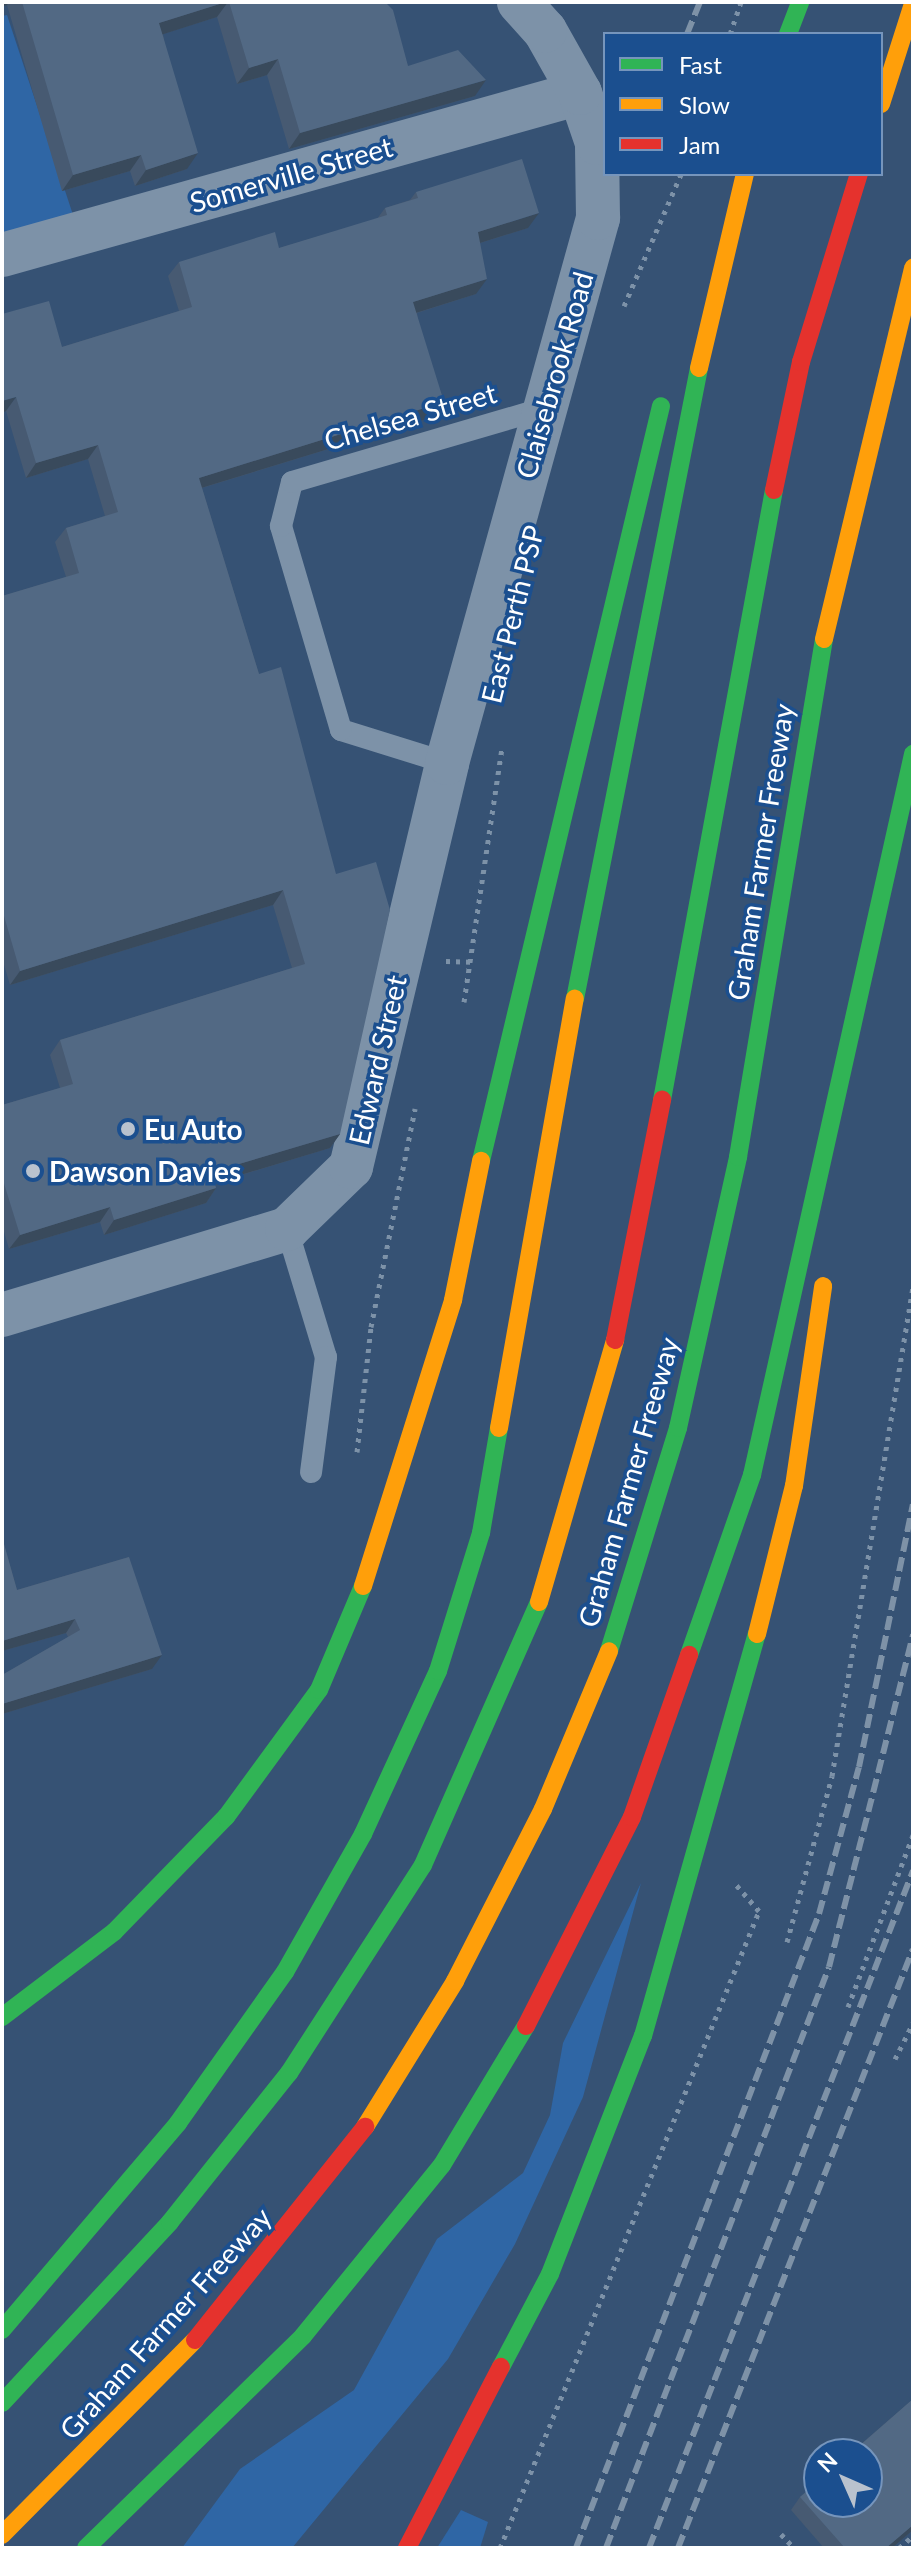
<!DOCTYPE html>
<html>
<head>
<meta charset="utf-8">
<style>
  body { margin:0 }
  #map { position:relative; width:915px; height:2550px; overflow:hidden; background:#365274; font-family:Lato,sans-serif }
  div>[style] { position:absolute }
  .green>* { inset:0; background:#2f66a5 }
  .path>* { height:5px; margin-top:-2.5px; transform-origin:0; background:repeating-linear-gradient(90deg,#7d92a8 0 4px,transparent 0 10px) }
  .lane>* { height:22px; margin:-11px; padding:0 11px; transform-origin:11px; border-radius:11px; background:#7d92a8 }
  .street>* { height:44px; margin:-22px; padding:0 22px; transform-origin:22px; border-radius:22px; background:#7d92a8 }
  .fast>* { height:18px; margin:-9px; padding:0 9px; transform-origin:9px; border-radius:9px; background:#30b455 }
  .slow>* { height:18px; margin:-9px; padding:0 9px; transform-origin:9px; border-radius:9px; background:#ff9f0a }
  .jam>* { height:18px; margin:-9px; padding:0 9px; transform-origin:9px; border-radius:9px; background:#e5322d }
  .rail>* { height:6px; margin-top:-3px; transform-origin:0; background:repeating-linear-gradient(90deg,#7e92a7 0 14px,transparent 0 20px) }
  .wall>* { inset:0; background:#475a72 }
  .shaded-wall>* { inset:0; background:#394a5c }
  .building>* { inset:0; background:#526984 }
  .dots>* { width:22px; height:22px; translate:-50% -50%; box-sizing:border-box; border:4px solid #1b4f8f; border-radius:50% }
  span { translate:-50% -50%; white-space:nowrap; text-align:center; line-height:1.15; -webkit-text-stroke:7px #1b4f8f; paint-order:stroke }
  .street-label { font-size:28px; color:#fff }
  .poi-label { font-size:28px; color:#fff; font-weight:700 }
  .left { translate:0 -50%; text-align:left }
  .frame { position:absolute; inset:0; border:4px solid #fff; pointer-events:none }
  .legend { position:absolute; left:603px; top:32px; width:280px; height:144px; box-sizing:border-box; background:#1b4f8f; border:2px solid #7695bc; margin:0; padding:10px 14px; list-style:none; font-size:24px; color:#fff }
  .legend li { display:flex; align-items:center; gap:16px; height:40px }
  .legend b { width:40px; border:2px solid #7695bc }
  .north { position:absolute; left:803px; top:2438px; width:80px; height:80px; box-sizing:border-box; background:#1b4f8f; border:2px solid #7695bc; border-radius:50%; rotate:315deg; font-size:22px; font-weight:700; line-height:32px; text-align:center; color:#fff }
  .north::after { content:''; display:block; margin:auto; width:28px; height:36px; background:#b9c2ce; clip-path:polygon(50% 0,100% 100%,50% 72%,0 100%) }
</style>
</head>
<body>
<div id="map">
  <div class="green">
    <i style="clip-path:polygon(7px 15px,79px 233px,2px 255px,2px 16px)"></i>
    <i style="clip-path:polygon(641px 1883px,583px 2097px,515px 2244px,448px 2359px,292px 2548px,182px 2548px,240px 2469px,354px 2390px,437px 2239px,523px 2173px,550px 2115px,563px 2043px)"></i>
    <i style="clip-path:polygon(461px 2510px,488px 2522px,480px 2548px,437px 2548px)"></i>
  </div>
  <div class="path">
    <i style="left:730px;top:34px;width:34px;rotate:-71deg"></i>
    <i style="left:624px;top:306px;width:144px;rotate:-66.6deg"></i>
    <i style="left:446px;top:961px;width:25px;rotate:2deg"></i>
    <i style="left:464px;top:1002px;width:258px;rotate:-81.5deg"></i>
    <i style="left:357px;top:1452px;width:126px;rotate:-83.6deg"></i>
    <i style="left:371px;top:1327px;width:223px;rotate:-78.6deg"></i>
    <i style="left:787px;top:1942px;width:172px;rotate:-74.8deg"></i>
    <i style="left:832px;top:1776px;width:497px;rotate:-80.6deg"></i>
    <i style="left:848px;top:2007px;width:184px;rotate:-69.3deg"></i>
    <i style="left:895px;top:2059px;width:40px;rotate:-63.4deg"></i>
    <i style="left:781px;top:2534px;width:19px;rotate:47deg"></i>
    <i style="left:500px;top:2548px;width:688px;rotate:-67.87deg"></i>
    <i style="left:759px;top:1911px;width:35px;rotate:-131deg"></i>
    <i style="left:899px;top:2548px;width:18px;rotate:-41deg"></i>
  </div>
  <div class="lane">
    <i style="left:447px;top:763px;width:111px;rotate:-162.7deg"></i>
    <i style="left:341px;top:730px;width:213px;rotate:-106.4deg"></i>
    <i style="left:281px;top:526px;width:45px;rotate:-76deg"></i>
    <i style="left:292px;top:482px;width:264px;rotate:-16.3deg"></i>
    <i style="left:287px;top:1229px;width:134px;rotate:73.1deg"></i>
    <i style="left:326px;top:1357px;width:116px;rotate:97.4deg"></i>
  </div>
  <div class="street">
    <i style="left:2px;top:255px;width:600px;rotate:-15.66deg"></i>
    <i style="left:2px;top:1315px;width:298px;rotate:-16.8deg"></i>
    <i style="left:287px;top:1229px;width:89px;rotate:-44.1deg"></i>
    <i style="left:351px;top:1167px;width:415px;rotate:-76.6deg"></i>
    <i style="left:447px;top:763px;width:566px;rotate:-74.51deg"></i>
    <i style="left:598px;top:218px;width:75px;rotate:-90.8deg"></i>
    <i style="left:597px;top:143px;width:53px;rotate:-108.8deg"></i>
    <i style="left:580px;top:93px;width:71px;rotate:-119.4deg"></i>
    <i style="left:545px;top:31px;width:39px;rotate:-132deg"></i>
  </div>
  <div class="fast">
    <i style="left:788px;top:34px;width:34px;rotate:-69deg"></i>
    <i style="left:575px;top:999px;width:643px;rotate:-78.88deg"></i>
    <i style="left:662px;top:1100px;width:620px;rotate:-79.6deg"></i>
    <i style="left:481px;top:1161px;width:776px;rotate:-76.59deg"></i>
    <i style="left:609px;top:1651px;width:233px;rotate:-72.8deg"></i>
    <i style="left:678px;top:1428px;width:278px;rotate:-77.5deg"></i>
    <i style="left:738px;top:1157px;width:525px;rotate:-80.57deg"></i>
    <i style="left:689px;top:1655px;width:191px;rotate:-70.7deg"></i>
    <i style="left:752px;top:1475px;width:739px;rotate:-77.41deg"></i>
    <i style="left:2px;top:2017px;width:141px;rotate:-37.2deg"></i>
    <i style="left:114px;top:1932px;width:161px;rotate:-45.8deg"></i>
    <i style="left:226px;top:1817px;width:157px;rotate:-53.8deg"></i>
    <i style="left:319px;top:1690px;width:113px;rotate:-67.1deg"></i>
    <i style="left:2px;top:2330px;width:272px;rotate:-49.6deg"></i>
    <i style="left:178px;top:2123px;width:185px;rotate:-54.7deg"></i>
    <i style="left:285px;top:1972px;width:159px;rotate:-60.5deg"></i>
    <i style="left:363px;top:1834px;width:179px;rotate:-65.3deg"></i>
    <i style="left:438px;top:1671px;width:145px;rotate:-72.7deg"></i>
    <i style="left:481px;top:1533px;width:107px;rotate:-80.3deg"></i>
    <i style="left:501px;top:2367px;width:105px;rotate:-62.2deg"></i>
    <i style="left:550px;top:2274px;width:256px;rotate:-68.7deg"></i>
    <i style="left:643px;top:2036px;width:418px;rotate:-74.2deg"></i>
    <i style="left:2px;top:2403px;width:247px;rotate:-47.1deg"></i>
    <i style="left:170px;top:2222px;width:191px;rotate:-51.4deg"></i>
    <i style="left:289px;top:2073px;width:247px;rotate:-57.2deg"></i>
    <i style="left:423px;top:1865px;width:287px;rotate:-66.2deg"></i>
    <i style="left:86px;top:2548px;width:303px;rotate:-44.3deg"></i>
    <i style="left:303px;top:2336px;width:220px;rotate:-50.9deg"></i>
    <i style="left:442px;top:2165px;width:162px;rotate:-58.9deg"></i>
  </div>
  <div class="slow">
    <i style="left:881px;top:104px;width:105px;rotate:-72.3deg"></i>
    <i style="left:699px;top:368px;width:199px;rotate:-76.7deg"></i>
    <i style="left:824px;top:639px;width:382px;rotate:-76.5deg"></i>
    <i style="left:499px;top:1428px;width:436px;rotate:-80deg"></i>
    <i style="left:363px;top:1586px;width:300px;rotate:-72.5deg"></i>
    <i style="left:453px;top:1300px;width:142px;rotate:-78.6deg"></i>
    <i style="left:539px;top:1602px;width:273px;rotate:-73.8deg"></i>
    <i style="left:757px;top:1634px;width:153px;rotate:-76deg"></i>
    <i style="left:794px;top:1486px;width:202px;rotate:-81.7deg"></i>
    <i style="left:365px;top:2127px;width:172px;rotate:-58.3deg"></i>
    <i style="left:455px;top:1981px;width:193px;rotate:-62.9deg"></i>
    <i style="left:543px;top:1809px;width:171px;rotate:-67.3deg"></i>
    <i style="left:2px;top:2535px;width:274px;rotate:-45.3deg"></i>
  </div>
  <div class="jam">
    <i style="left:774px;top:490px;width:131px;rotate:-78.1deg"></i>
    <i style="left:801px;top:362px;width:197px;rotate:-72.9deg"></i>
    <i style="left:615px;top:1340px;width:245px;rotate:-78.9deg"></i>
    <i style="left:526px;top:2026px;width:234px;rotate:-63.1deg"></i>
    <i style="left:632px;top:1817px;width:172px;rotate:-70.6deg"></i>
    <i style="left:195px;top:2340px;width:273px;rotate:-51.4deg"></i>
    <i style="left:407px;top:2548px;width:204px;rotate:-62.6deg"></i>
  </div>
  <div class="rail">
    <i style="left:687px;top:34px;width:35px;rotate:-68deg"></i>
    <i style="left:576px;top:2548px;width:679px;rotate:-69.03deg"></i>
    <i style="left:819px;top:1914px;width:152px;rotate:-74.8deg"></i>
    <i style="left:859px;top:1767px;width:268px;rotate:-78.4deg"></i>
    <i style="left:606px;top:2548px;width:622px;rotate:-69deg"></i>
    <i style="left:829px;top:1967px;width:343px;rotate:-75.8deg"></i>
    <i style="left:649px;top:2548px;width:727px;rotate:-68.7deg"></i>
    <i style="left:678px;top:2548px;width:643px;rotate:-68.58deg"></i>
  </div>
  <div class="wall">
    <i style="clip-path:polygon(2px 2px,385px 2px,408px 66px,475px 96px,289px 149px,267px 75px,237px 84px,217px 17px,163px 34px,187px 169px,135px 186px,130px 171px,62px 191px,7px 5px,2px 7px)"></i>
    <i style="clip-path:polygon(416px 192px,528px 228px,480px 243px,476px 294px,417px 313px,433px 417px,202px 488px,259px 674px,340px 1134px,330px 1148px,215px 1183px,216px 1188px,206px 1203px,104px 1235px,100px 1222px,9px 1249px,2px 1225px,2px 1105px,60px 1088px,50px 1055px,60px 1040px,292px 968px,273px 905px,10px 985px,2px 958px,2px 596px,66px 577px,55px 542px,66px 528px,105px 516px,88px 459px,26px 478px,6px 411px,2px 413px,62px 347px,179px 311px,168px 276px,179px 262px,279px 248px,377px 219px,385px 208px,410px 200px)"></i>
    <i style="clip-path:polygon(2px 1537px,17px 1590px,129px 1557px,152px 1669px,2px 1714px,2px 1675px,68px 1637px,66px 1633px,2px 1651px)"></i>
    <i style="clip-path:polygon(913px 2399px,913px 2530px,892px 2548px,824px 2548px,791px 2510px,800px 2497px)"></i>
  </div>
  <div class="shaded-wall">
    <i style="clip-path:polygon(2px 2px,9px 2px,7px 5px,2px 7px)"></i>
    <i style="clip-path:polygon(226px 2px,228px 2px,217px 17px,148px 39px,159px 23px)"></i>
    <i style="clip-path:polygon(278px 59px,267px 75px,237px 84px,249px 68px)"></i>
    <i style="clip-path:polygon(486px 80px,475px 96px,289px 149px,300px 133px)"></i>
    <i style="clip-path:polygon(198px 153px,187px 169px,135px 186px,146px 170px)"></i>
    <i style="clip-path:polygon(141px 155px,130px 171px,62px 191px,73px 175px)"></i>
    <i style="clip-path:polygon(539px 213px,528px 228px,467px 247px,478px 232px)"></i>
    <i style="clip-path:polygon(487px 279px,476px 294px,403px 317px,413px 302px)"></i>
    <i style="clip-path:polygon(16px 397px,6px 411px,2px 413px,2px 401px)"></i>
    <i style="clip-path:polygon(444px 402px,433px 417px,188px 492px,199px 478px)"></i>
    <i style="clip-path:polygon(98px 445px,88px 459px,26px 478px,36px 463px)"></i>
    <i style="clip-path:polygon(283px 890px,273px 905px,10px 985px,20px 971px)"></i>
    <i style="clip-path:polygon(340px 1134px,330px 1148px,201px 1187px,212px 1172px)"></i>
    <i style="clip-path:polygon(216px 1188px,206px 1203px,104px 1235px,114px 1220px)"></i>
    <i style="clip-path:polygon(110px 1207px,100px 1222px,9px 1249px,20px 1235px)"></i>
    <i style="clip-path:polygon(75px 1619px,66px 1633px,2px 1651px,2px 1641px)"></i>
    <i style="clip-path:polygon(162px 1655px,152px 1669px,2px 1714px,2px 1704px)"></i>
    <i style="clip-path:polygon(913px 2525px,913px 2530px,892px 2548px,886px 2548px)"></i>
  </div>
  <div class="building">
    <i style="clip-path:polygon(22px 2px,226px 2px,159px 23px,198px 153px,146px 170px,141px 155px,73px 175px)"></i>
    <i style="clip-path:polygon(229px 2px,385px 2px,393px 10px,408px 66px,458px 50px,486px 80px,300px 133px,278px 59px,249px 68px)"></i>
    <i style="clip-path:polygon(522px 159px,539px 213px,478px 232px,487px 279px,413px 302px,444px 402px,199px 478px,259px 674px,281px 667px,336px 874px,376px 862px,390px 910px,340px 1134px,212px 1172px,216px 1188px,114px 1220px,110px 1207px,20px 1235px,2px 1177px,2px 1105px,73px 1084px,60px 1040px,305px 964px,283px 890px,20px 971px,2px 909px,2px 596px,79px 573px,66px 528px,118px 512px,98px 445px,36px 463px,16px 397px,2px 401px,2px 314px,49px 301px,62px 347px,192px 307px,179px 262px,275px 232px,279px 248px,387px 215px,385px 208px,418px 198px,416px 192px)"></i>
    <i style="clip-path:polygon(2px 1537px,17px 1590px,129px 1557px,162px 1655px,2px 1704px,2px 1675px,80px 1630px,75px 1619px,2px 1641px)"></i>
    <i style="clip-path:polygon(913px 2399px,913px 2525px,886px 2548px,845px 2548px,800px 2497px,819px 2481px,819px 2502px,867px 2502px,867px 2454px,850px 2454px)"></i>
  </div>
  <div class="dots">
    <i style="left:128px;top:1129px;background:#b9c2ce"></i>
    <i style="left:33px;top:1171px;background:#b9c2ce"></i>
  </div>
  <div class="street-label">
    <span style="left:291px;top:174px;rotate:-16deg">Somerville Street</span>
    <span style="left:554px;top:375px;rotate:-74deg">Claisebrook Road</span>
    <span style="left:410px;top:416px;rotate:-16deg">Chelsea Street</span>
    <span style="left:512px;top:614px;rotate:-76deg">East Perth PSP</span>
    <span style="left:760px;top:852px;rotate:-81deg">Graham Farmer Freeway</span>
    <span style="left:377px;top:1060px;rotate:-77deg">Edward Street</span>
    <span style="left:628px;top:1482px;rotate:-74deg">Graham Farmer Freeway</span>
    <span style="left:165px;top:2323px;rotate:-48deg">Graham Farmer Freeway</span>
  </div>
  <div class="poi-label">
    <span class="left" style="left:144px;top:1129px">Eu Auto</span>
    <span class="left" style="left:49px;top:1171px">Dawson Davies</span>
  </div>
  <div class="frame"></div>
  <ul class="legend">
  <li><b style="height:10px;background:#30b455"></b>Fast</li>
  <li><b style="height:10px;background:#ff9f0a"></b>Slow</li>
  <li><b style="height:10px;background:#e5322d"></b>Jam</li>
  </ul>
  <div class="north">N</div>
</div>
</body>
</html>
